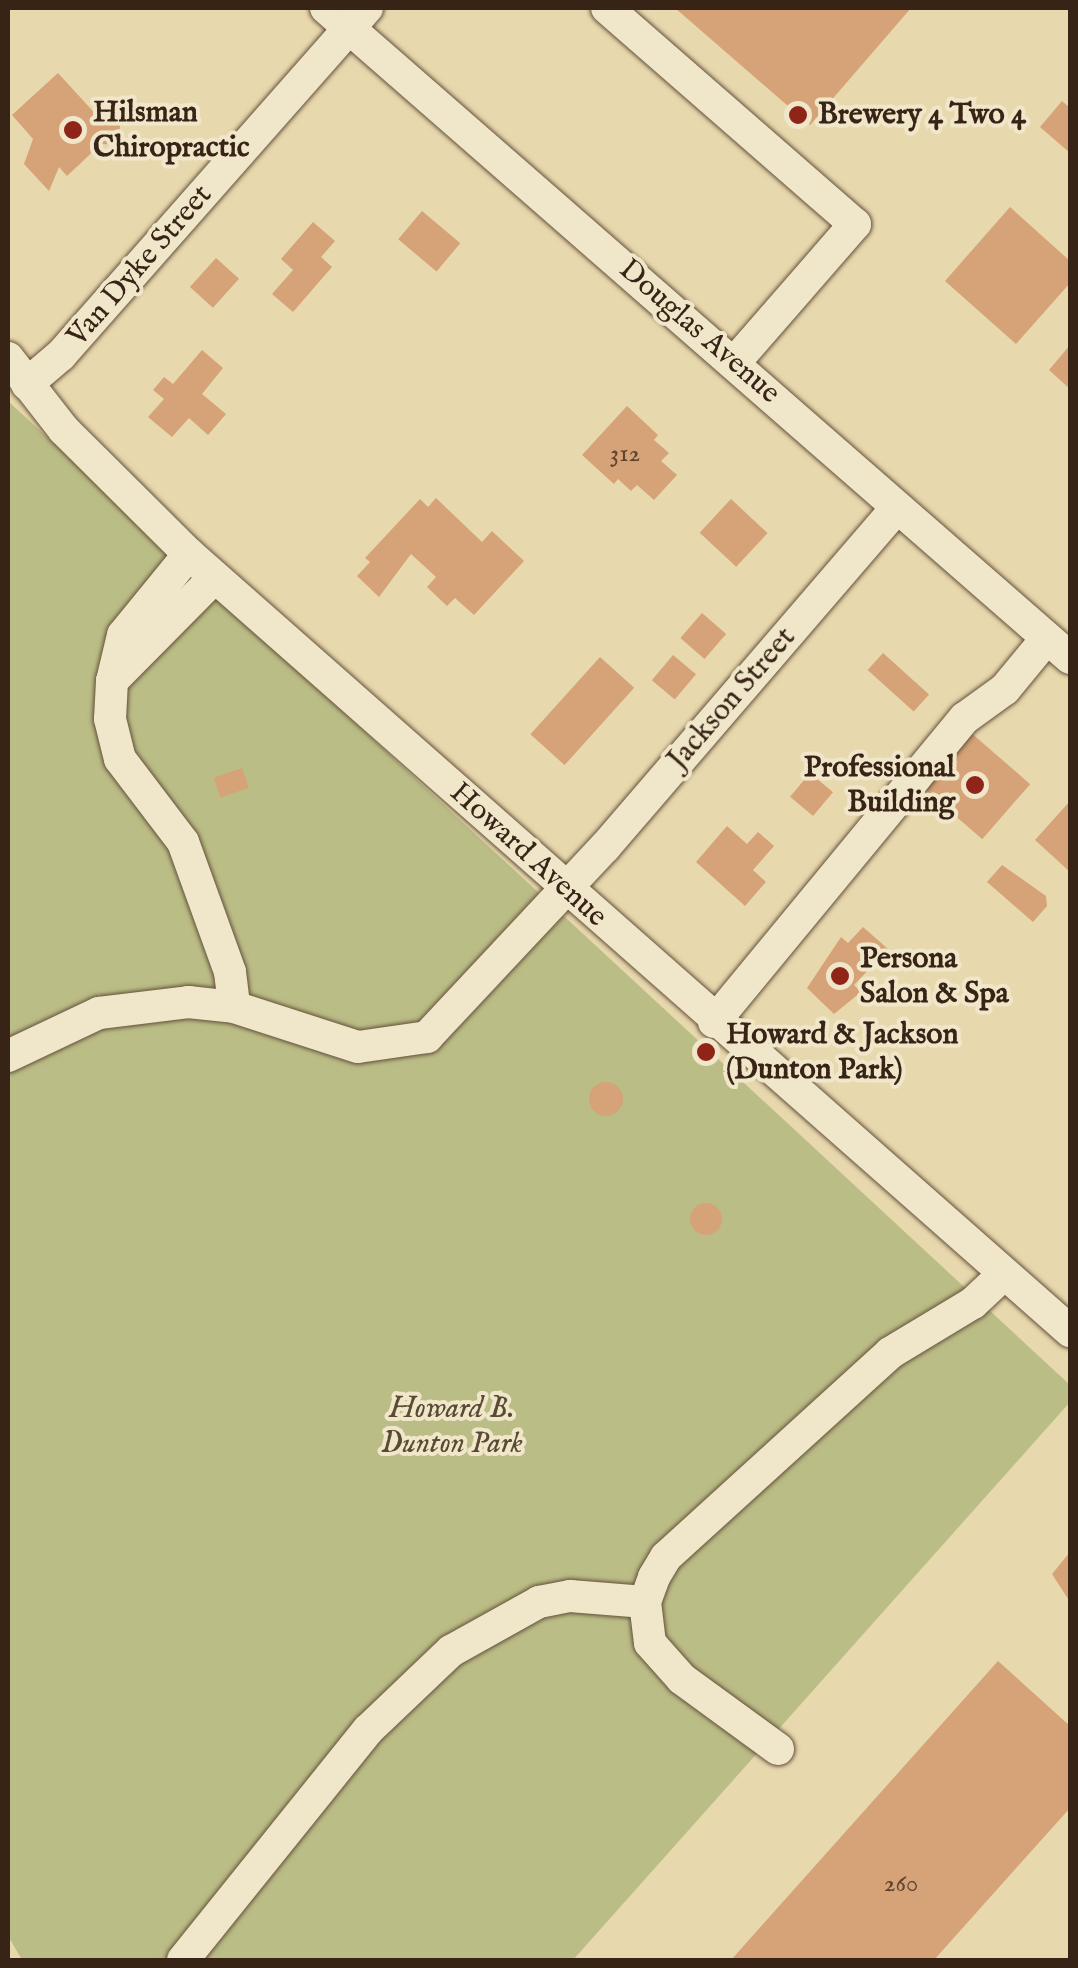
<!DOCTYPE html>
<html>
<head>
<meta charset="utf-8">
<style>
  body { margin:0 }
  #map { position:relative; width:1078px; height:1968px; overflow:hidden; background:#e8d8ad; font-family:"IM FELL English",serif }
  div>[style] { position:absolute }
  .green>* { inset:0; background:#bbbd86 }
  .building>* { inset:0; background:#d5a377; transform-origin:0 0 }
  .round { border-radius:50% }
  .roads { filter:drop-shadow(0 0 2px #64513c) drop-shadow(0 0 2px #64513c) }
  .minor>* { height:32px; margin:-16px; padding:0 16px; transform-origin:16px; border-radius:16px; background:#f0e6ca }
  .dots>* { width:28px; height:28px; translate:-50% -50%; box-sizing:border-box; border:5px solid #f0e6ca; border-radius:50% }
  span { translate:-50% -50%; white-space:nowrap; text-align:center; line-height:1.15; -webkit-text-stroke:8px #f0e6ca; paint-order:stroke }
  .number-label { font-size:25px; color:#5f442f }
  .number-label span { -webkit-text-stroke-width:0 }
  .poi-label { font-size:30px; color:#382417; font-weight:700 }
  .left { translate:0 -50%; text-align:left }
  .right { translate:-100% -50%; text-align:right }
  .street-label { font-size:30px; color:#382417 }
  .park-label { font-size:30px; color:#594a33; font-style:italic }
  .frame { position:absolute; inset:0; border:10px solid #382417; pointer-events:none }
</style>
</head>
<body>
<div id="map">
  <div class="green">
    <i style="clip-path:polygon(8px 401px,1070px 1385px,1070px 1402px,573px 1960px,22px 1960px,8px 1936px)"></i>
  </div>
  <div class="building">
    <i style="clip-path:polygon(675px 8px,911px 8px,810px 125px)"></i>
    <i style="clip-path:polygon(58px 73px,101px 120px,120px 121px,120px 145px,101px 144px,67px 176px,59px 167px,49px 191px,24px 164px,33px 139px,12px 115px)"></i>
    <i style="clip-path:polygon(1062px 101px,1070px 108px,1070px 153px,1040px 127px)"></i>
    <i style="clip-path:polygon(1010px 207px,1070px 261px,1070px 283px,1016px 344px,945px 281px)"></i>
    <i style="left:422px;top:211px;width:50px;height:37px;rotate:40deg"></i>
    <i style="clip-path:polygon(313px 222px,335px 241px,321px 257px,332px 267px,293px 312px,272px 294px,293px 270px,281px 259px)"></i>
    <i style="left:216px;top:258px;width:31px;height:39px;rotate:42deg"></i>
    <i style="clip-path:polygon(1070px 345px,1070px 389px,1049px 370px)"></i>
    <i style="clip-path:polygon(202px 350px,223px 368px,202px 394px,226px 414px,208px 435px,189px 418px,172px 437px,148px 417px,164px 399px,153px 390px,164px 377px,173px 384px)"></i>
    <i style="clip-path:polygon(627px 406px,658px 435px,654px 440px,669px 453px,661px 461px,677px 475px,654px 500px,637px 485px,631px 491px,618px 479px,614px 484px,582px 455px)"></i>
    <i style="clip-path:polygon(436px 498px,482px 542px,492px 531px,524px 561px,474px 615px,455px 598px,447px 606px,427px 587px,436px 577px,411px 554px,379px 597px,357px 576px,370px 562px,365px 558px,420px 499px,428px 507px)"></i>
    <i style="left:731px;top:499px;width:50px;height:46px;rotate:43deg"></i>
    <i style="left:702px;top:613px;width:32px;height:33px;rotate:41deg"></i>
    <i style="left:883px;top:653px;width:62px;height:23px;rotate:42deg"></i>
    <i style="left:673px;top:655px;width:30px;height:33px;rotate:40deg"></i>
    <i style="left:600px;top:657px;width:46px;height:104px;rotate:42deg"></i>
    <i style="left:969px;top:731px;width:81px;height:73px;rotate:41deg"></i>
    <i style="left:242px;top:768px;width:21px;height:30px;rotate:71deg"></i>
    <i style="left:810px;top:773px;width:30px;height:31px;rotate:40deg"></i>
    <i style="clip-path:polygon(1070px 801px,1070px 872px,1035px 840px)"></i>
    <i style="clip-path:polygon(727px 826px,747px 844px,758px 832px,774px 846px,753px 870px,766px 882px,745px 906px,696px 862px)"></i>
    <i style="clip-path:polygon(1002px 865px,1046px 896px,1047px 906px,1033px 922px,987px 882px)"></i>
    <i style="clip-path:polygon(863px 927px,888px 949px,854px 985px,861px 992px,834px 1014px,807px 988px,841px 937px,848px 943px)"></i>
    <i class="round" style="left:589px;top:1082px;width:34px;height:34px"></i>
    <i class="round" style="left:690px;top:1203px;width:32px;height:32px"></i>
    <i style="clip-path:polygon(1070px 1552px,1070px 1602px,1052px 1574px)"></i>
    <i style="clip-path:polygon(998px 1661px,1070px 1726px,1070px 1808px,934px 1960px,731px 1960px)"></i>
  </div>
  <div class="roads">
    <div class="minor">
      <i style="left:326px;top:8px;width:988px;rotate:41.14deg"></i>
      <i style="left:607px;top:8px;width:329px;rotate:41.1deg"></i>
      <i style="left:855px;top:224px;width:183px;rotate:131deg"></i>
      <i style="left:8px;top:358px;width:91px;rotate:52.1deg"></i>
      <i style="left:64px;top:430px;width:176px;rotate:44.8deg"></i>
      <i style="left:189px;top:554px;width:1175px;rotate:41.41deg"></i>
      <i style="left:27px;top:384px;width:45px;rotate:-40.5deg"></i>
      <i style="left:61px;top:355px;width:463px;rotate:-48.6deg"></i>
      <i style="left:189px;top:554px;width:104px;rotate:129.2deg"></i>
      <i style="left:123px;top:635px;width:47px;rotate:103.4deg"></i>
      <i style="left:112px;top:681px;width:146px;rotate:-45.3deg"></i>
      <i style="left:112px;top:681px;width:38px;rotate:93deg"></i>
      <i style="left:110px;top:719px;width:41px;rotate:76deg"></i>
      <i style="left:120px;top:759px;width:104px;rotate:52.8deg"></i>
      <i style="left:183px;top:842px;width:138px;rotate:70.1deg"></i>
      <i style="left:230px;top:972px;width:35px;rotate:83deg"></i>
      <i style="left:714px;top:1022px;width:394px;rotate:-50.5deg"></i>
      <i style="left:965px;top:718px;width:49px;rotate:-35.9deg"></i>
      <i style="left:1005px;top:689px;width:66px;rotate:-50.5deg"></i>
      <i style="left:8px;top:1056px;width:101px;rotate:-25.3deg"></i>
      <i style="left:99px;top:1013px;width:90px;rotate:-7deg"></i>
      <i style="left:188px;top:1002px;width:46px;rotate:6.2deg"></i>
      <i style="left:234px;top:1007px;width:130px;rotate:17.9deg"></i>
      <i style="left:358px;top:1047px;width:70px;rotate:-8.2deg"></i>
      <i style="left:427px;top:1037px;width:260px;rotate:-46.9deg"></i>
      <i style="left:605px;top:847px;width:447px;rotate:-49.3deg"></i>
      <i style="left:778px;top:1749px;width:119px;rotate:-143.9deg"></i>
      <i style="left:682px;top:1679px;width:48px;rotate:-131.6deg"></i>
      <i style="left:650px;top:1643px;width:41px;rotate:-97deg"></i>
      <i style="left:645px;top:1602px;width:27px;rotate:-70deg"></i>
      <i style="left:654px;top:1577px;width:23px;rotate:-59deg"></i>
      <i style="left:666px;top:1557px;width:303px;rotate:-42.3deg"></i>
      <i style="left:890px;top:1353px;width:97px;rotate:-31.1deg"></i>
      <i style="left:973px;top:1303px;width:42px;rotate:-43.1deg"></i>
      <i style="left:183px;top:1960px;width:295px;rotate:-51.2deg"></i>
      <i style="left:368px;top:1730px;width:115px;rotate:-43.6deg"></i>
      <i style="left:451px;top:1651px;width:101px;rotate:-29.1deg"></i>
      <i style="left:539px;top:1602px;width:32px;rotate:-11deg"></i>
      <i style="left:570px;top:1596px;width:75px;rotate:4.6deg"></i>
    </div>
  </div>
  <div class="dots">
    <i style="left:798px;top:115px;background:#8f2418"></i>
    <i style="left:73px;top:130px;background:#8f2418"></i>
    <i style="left:975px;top:785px;background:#8f2418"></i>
    <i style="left:840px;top:976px;background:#8f2418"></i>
    <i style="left:706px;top:1052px;background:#8f2418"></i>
  </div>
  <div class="number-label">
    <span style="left:625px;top:454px">312</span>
    <span style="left:901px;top:1884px">260</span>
  </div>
  <div class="poi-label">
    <span class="left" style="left:93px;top:130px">Hilsman<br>Chiropractic</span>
    <span class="left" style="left:818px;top:115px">Brewery 4 Two 4</span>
    <span class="right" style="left:955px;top:785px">Professional<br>Building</span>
    <span class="left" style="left:860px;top:976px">Persona<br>Salon &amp; Spa</span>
    <span class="left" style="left:726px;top:1052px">Howard &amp; Jackson<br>(Dunton Park)</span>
  </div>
  <div class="street-label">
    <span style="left:140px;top:266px;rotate:-49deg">Van Dyke Street</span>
    <span style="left:699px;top:332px;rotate:41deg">Douglas Avenue</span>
    <span style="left:732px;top:699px;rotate:-49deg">Jackson Street</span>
    <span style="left:528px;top:855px;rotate:42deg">Howard Avenue</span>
  </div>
  <div class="park-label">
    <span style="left:452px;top:1426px">Howard B.<br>Dunton Park</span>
  </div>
  <div class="frame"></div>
</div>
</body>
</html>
